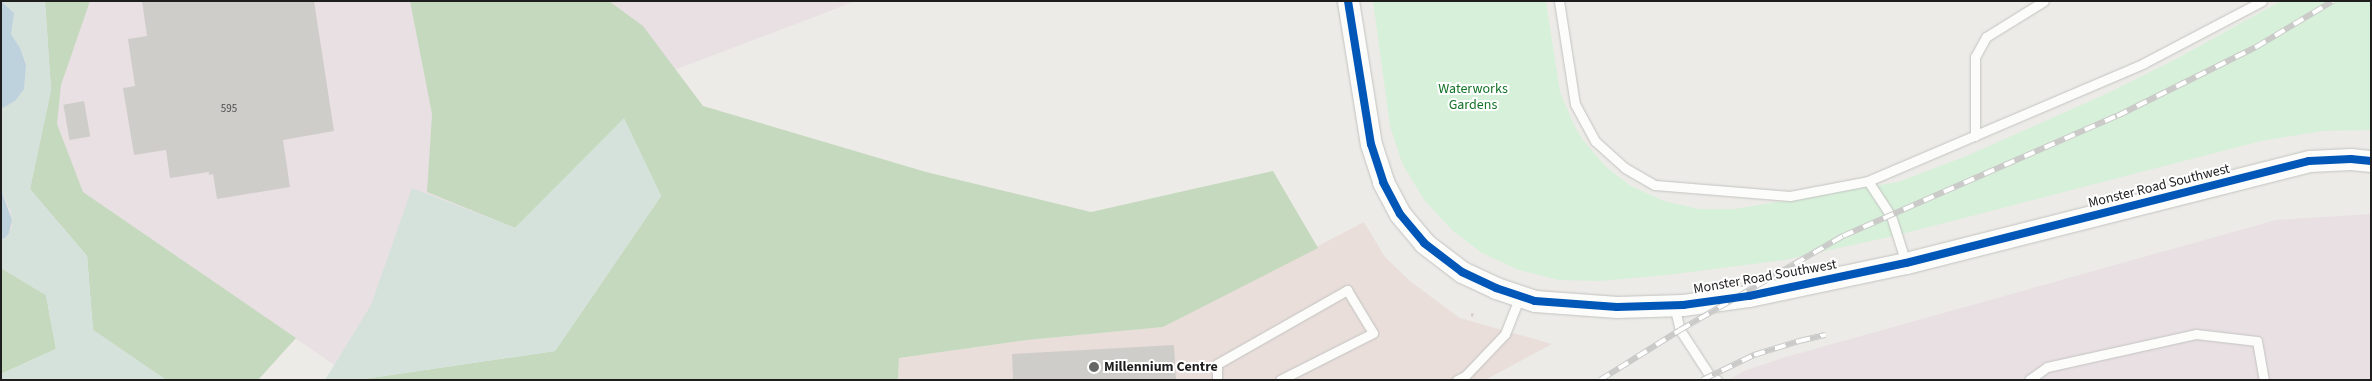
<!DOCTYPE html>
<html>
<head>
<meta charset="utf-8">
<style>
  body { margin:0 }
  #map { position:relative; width:2372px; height:381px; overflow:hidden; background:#ecebe7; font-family:"Source Sans 3",sans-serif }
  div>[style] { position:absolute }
  .commercial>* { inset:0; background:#e9deda }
  .industrial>* { inset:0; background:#e9e0e4 }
  .forest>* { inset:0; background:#c5d9be }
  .wetland>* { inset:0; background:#d5e2dc }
  .park>* { inset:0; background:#d7f0da }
  .water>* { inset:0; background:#bdd2dc }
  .building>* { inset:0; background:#cfcdca; transform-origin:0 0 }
  .path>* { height:3px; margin-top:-1.5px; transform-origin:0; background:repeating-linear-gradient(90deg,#d5cbc7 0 2.5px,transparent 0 5px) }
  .roads { filter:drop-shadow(0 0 1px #c3c3c1) drop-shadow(0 0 1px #c3c3c1) }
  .service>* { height:9px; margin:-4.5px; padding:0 4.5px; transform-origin:4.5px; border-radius:4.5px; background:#fcfcfb }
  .tertiary>* { height:21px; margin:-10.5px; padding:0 10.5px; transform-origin:10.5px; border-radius:10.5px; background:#fcfcfb }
  .rail>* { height:5.5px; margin-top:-2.75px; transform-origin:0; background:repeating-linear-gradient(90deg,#fff 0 11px,#cacac9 0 22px); box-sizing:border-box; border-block:1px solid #cacac9 }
  .cycleway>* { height:8px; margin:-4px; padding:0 4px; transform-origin:4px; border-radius:4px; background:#0057b8 }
  .dots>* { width:14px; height:14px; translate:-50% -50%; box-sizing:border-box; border:2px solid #fff; border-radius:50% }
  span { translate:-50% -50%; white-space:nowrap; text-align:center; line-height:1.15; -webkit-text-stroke:4px #fff; paint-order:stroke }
  .number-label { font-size:11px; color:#4a4a49 }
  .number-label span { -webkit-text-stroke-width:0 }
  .park-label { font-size:14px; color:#157329 }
  .street-label { font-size:14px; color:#1e1e1e }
  .poi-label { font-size:14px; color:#1e1e1e; font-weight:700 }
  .left { translate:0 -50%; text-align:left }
  .frame { position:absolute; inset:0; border:2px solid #1e1e1e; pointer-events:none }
</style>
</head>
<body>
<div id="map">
  <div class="commercial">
    <i style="clip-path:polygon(1364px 222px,1385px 257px,1411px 282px,1460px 318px,1552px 344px,1485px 380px,898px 380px,899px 358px,1027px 340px,1163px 327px)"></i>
  </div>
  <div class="industrial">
    <i style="clip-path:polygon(1px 1px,856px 1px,553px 116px,370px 380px,356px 380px,83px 192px,1px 301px)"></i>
    <i style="clip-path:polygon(2371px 214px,2371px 380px,1728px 380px,1744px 371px,1786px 357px,2276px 220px)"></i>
  </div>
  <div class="forest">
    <i style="clip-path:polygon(45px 1px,90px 1px,61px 85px,57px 124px,83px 192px,296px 338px,258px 380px,166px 380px,93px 330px,87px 256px,30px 189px,51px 90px)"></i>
    <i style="clip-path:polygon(410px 1px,609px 1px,643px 26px,703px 106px,926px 172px,1091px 212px,1273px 171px,1318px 248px,1163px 327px,1027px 340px,899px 358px,898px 380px,357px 380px,555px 351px,661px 196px,624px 119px,515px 228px,427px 192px,432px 114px)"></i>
    <i style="clip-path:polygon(1px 268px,46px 295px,56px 349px,1px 374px)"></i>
  </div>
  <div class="wetland">
    <i style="clip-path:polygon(2px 1px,45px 1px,51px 90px,30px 189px,87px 256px,93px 330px,166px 380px,1px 380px,1px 374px,56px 349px,46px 295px,1px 268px,1px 239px,5px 238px,12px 227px,11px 212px,1px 190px,1px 109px,15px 101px,24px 89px,26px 65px,20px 48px,11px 34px,14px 13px)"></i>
    <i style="clip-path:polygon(624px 118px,661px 196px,555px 351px,357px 380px,325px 380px,371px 305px,412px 188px,515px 228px)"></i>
  </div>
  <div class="park">
    <i style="clip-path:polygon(1373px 1px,1546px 1px,1560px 92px,1574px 125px,1583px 140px,1606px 167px,1631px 186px,1664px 201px,1699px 209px,1735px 209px,1898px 182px,1969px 155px,2108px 93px,2176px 59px,2281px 1px,2371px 1px,2371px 130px,2322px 131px,2261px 141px,1898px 235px,1784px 260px,1667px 275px,1599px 281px,1559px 280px,1519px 270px,1482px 253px,1453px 231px,1424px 200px,1402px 163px,1390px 126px)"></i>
  </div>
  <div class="water">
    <i style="clip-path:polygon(1px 1px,14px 13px,11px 34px,20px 48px,26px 65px,24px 89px,15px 101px,1px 109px)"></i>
    <i style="clip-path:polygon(1px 190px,12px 220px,9px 233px,5px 238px,1px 239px)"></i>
  </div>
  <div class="building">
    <i style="clip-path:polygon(142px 1px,314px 1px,334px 131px,283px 140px,290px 187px,217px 199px,213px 174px,209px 175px,209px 172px,170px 178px,166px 150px,134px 155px,123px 88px,135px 86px,128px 39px,147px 36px)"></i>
    <i style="left:84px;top:101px;width:36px;height:21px;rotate:80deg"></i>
    <i style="clip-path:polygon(1174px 345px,1176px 380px,1013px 380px,1012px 354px)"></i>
  </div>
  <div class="path">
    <i style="left:1471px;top:314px;width:5px;rotate:22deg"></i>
  </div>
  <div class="roads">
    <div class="service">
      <i style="left:1559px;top:1px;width:104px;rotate:81.2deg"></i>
      <i style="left:1575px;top:104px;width:42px;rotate:61.6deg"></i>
      <i style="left:1595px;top:141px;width:40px;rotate:42deg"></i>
      <i style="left:1625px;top:168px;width:34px;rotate:30deg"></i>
      <i style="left:1655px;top:185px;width:135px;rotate:4.7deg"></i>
      <i style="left:1790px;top:196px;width:79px;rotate:-10.9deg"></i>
      <i style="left:1868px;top:181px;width:300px;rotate:-23.1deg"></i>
      <i style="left:2144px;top:63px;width:133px;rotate:-27.7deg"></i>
      <i style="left:1975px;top:136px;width:79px;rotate:-90deg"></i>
      <i style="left:1975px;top:57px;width:23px;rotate:-61deg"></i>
      <i style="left:1986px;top:37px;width:68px;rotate:-31.8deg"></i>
      <i style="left:1868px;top:181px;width:42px;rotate:56.7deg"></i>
      <i style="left:1891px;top:216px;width:49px;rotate:72.3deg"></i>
      <i style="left:1674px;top:305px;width:26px;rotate:77deg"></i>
      <i style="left:1680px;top:330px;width:55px;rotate:56.9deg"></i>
      <i style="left:1710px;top:376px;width:8px;rotate:30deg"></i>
      <i style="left:1217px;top:380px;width:16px;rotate:-90deg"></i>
      <i style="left:1217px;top:364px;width:150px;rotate:-29.6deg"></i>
      <i style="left:1347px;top:290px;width:50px;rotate:58.8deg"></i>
      <i style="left:1373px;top:333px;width:104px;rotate:153.2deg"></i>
      <i style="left:1457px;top:380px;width:9px;rotate:-27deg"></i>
      <i style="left:1465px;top:376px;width:58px;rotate:-46.4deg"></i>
      <i style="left:1505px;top:334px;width:41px;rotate:-68.5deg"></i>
      <i style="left:2029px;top:380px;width:22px;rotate:-36deg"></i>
      <i style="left:2047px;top:367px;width:153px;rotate:-12.5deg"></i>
      <i style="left:2196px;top:334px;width:61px;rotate:6.5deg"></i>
      <i style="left:2257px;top:341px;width:40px;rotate:80deg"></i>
    </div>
    <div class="tertiary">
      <i style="left:1348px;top:1px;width:145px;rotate:80.9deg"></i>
      <i style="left:1371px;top:144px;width:40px;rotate:72deg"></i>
      <i style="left:1383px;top:182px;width:36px;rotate:62deg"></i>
      <i style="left:1400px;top:214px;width:38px;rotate:50deg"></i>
      <i style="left:1424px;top:243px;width:48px;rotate:37.3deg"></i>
      <i style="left:1462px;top:272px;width:38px;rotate:25deg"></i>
      <i style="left:1496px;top:288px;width:41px;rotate:18.4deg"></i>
      <i style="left:1535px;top:301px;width:82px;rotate:4.2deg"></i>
      <i style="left:1617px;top:307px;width:66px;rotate:-1.7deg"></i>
      <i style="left:1683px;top:305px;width:67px;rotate:-7.8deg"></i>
      <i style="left:1749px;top:296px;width:160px;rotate:-11.9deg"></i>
      <i style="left:1906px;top:263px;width:416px;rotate:-14.2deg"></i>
      <i style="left:2309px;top:161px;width:42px;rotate:-2.7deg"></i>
      <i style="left:2351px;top:159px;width:20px;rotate:6deg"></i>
    </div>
  </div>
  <div class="rail">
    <i style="left:1600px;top:380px;width:94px;rotate:-32deg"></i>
    <i style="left:1680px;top:330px;width:188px;rotate:-30deg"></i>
    <i style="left:1843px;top:236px;width:299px;rotate:-23.7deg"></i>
    <i style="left:2117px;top:116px;width:155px;rotate:-26.4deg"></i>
    <i style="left:2256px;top:47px;width:90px;rotate:-30.9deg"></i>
    <i style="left:1702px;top:380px;width:58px;rotate:-25.7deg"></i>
    <i style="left:1754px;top:355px;width:47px;rotate:-17.3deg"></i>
    <i style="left:1799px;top:341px;width:27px;rotate:-13deg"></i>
  </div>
  <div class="cycleway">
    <i style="left:1348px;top:1px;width:145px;rotate:80.9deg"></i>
    <i style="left:1371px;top:144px;width:40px;rotate:72deg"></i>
    <i style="left:1383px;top:182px;width:36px;rotate:62deg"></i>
    <i style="left:1400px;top:214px;width:38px;rotate:50deg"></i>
    <i style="left:1424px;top:243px;width:48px;rotate:37.3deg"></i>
    <i style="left:1462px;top:272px;width:38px;rotate:25deg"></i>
    <i style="left:1496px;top:288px;width:41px;rotate:18.4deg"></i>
    <i style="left:1535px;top:301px;width:82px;rotate:4.2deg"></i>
    <i style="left:1617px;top:307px;width:66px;rotate:-1.7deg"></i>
    <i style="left:1683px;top:305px;width:67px;rotate:-7.8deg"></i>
    <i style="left:1749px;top:296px;width:160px;rotate:-11.9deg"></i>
    <i style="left:1906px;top:263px;width:416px;rotate:-14.2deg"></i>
    <i style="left:2309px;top:161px;width:42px;rotate:-2.7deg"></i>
    <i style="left:2351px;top:159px;width:20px;rotate:6deg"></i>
  </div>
  <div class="dots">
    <i style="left:1094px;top:367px;background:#666664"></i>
  </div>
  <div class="number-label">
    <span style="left:229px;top:109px">595</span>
  </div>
  <div class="park-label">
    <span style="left:1473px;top:97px">Waterworks<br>Gardens</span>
  </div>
  <div class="street-label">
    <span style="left:2159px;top:186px;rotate:-14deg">Monster Road Southwest</span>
    <span style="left:1765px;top:277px;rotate:-10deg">Monster Road Southwest</span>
  </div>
  <div class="poi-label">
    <span class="left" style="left:1104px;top:367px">Millennium Centre</span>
  </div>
  <div class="frame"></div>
</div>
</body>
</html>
